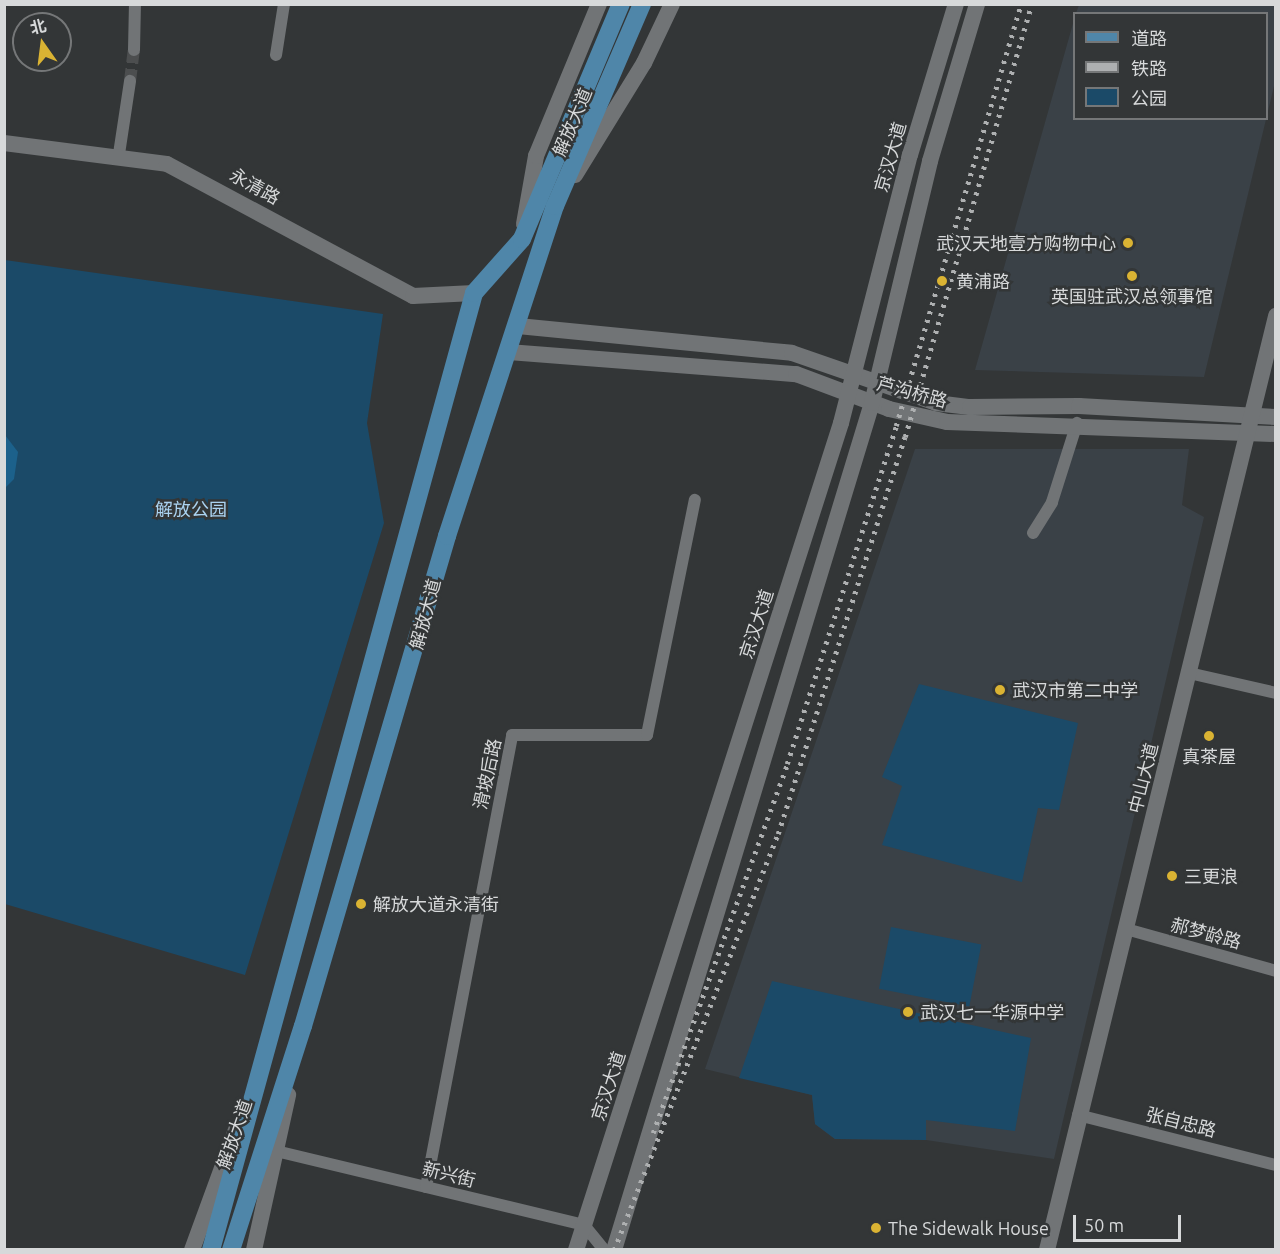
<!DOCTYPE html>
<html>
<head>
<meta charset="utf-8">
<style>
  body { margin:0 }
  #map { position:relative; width:1280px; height:1254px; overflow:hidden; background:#333637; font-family:Ubuntu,"Noto Sans SC",sans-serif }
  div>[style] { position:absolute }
  .built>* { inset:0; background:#3a4147 }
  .green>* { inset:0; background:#1b4a68; transform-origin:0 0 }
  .water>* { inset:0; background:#1c618b }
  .street-tunnel>* { height:12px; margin-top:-6px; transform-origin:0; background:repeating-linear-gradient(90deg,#4c4e4f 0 12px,transparent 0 18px) }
  .street>* { height:12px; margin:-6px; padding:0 6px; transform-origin:6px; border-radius:6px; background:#717476 }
  .secondary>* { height:16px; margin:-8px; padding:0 8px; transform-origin:8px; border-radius:8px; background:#717476 }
  .primary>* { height:18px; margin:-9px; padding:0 9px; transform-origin:9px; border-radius:9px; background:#4f86a9 }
  .rail>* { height:4.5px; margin-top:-2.25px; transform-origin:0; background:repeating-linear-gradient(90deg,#aeb0b1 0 3px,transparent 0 9px) }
  .dots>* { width:16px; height:16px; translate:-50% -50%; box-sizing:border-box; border:3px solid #333637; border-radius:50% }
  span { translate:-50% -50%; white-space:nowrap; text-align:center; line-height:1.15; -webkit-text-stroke:5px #333637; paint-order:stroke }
  .street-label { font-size:18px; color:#d7d9da }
  .poi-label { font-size:18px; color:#d7d9da }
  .right { translate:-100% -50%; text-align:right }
  .left { translate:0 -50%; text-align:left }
  .park-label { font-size:18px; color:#abd3f1 }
  .frame { position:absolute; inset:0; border:6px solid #d7d9da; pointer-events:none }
  .legend { position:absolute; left:1073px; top:12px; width:195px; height:108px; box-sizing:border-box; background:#333637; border:2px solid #757778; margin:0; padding:8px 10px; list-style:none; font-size:18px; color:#d7d9da }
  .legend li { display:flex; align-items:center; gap:12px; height:30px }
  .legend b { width:30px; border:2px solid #757778 }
  .north { position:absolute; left:12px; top:12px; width:60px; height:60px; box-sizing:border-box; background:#333637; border:2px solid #757778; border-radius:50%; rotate:346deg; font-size:16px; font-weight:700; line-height:24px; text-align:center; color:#d7d9da }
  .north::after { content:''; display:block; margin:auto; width:21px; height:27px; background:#dab333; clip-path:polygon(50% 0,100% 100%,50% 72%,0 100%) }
  .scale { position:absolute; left:1073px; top:1215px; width:108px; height:27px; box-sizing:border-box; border:3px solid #d7d9da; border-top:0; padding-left:8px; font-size:18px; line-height:21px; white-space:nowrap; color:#d7d9da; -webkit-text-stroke:4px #333637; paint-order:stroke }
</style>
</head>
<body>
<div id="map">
  <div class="built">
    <i style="clip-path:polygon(1079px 5px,1275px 5px,1275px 82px,1204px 377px,975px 370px,1074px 20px,1074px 118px,1266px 118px,1266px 14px,1076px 13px)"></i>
    <i style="clip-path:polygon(915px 449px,1189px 449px,1182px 505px,1204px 517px,1054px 1159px,926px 1140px,835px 1139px,815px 1124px,812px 1095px,705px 1069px)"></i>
  </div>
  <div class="green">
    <i style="clip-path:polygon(5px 260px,383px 314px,367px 423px,384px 523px,245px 975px,5px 904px)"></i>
    <i style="clip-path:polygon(919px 684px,1078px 723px,1059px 810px,1038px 808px,1022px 882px,882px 845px,902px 786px,882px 777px)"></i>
    <i style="left:891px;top:927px;width:92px;height:63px;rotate:11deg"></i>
    <i style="clip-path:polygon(772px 981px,1031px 1038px,1015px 1131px,926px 1120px,926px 1140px,835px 1139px,815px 1124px,812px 1095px,739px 1078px)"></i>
  </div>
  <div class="water">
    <i style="clip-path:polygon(5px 435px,18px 452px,14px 479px,5px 488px)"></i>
  </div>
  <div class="street-tunnel">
    <i style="left:130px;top:81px;width:31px;rotate:-83deg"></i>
  </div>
  <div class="street">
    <i style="left:134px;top:50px;width:46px;rotate:-88.8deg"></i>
    <i style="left:276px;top:55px;width:52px;rotate:-81.1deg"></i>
    <i style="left:119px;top:154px;width:74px;rotate:-81.4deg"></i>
    <i style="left:1033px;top:533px;width:36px;rotate:-58deg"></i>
    <i style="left:1052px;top:502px;width:83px;rotate:-72.4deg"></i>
    <i style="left:1189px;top:673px;width:89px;rotate:12.9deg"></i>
    <i style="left:1126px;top:929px;width:156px;rotate:15.6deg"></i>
    <i style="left:1078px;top:1115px;width:204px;rotate:14.2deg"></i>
    <i style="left:276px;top:1151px;width:317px;rotate:13.5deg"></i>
    <i style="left:584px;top:1225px;width:32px;rotate:51deg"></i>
    <i style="left:426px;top:1187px;width:460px;rotate:-79.2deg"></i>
    <i style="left:512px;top:735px;width:135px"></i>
    <i style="left:647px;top:735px;width:240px;rotate:-78.5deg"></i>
  </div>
  <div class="secondary">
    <i style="left:4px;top:143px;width:164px;rotate:7.3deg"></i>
    <i style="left:167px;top:164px;width:279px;rotate:28.2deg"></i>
    <i style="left:413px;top:296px;width:61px;rotate:-2.8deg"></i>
    <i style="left:575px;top:175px;width:132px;rotate:-58.4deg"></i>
    <i style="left:644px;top:63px;width:65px;rotate:-64.6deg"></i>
    <i style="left:524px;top:224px;width:69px;rotate:-80deg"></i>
    <i style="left:536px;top:156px;width:165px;rotate:-67.5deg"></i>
    <i style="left:518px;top:326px;width:275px;rotate:5.6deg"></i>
    <i style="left:792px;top:353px;width:152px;rotate:19.1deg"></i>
    <i style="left:936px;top:403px;width:34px;rotate:7deg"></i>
    <i style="left:970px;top:407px;width:109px;rotate:-0.5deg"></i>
    <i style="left:1079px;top:406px;width:197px;rotate:3.2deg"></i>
    <i style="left:508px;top:352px;width:289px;rotate:4.4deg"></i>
    <i style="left:796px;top:374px;width:99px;rotate:20.6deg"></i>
    <i style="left:889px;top:409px;width:59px;rotate:12.6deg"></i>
    <i style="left:947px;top:422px;width:329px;rotate:2.1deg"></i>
    <i style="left:192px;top:1250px;width:128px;rotate:-69.9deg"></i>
    <i style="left:254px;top:1250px;width:159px;rotate:-77.6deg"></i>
    <i style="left:576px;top:1250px;width:868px;rotate:-72.23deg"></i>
    <i style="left:841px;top:423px;width:277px;rotate:-75.6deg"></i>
    <i style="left:910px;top:155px;width:158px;rotate:-73.1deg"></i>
    <i style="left:614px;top:1250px;width:885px;rotate:-73.06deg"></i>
    <i style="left:872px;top:403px;width:249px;rotate:-76.5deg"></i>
    <i style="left:930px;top:161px;width:164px;rotate:-73.3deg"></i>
    <i style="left:1047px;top:1250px;width:962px;rotate:-76.22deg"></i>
  </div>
  <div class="primary">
    <i style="left:211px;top:1250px;width:992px;rotate:-74.63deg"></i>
    <i style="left:474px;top:293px;width:72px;rotate:-48.4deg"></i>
    <i style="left:522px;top:239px;width:255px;rotate:-67.2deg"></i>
    <i style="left:231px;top:1250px;width:235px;rotate:-72.2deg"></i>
    <i style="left:303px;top:1026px;width:511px;rotate:-73.62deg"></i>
    <i style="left:447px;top:536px;width:347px;rotate:-71.9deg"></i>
    <i style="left:555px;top:206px;width:220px;rotate:-66.7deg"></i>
  </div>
  <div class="rail">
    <i style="left:653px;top:1133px;width:393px;rotate:-70deg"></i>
    <i style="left:787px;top:764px;width:355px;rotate:-72.1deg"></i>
    <i style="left:896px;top:426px;width:440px;rotate:-73.5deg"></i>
    <i style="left:614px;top:1250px;width:447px;rotate:-68.5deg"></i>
    <i style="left:778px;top:834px;width:417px;rotate:-72.3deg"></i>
    <i style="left:905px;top:437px;width:451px;rotate:-73.7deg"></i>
  </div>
  <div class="dots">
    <i style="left:1128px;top:243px;background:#dab333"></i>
    <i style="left:1132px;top:276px;background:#dab333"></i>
    <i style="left:942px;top:281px;background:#dab333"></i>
    <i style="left:1000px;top:690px;background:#dab333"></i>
    <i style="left:1209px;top:736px;background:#dab333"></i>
    <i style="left:1172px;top:876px;background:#dab333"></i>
    <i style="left:361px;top:904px;background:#dab333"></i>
    <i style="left:908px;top:1012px;background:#dab333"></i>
    <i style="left:876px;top:1228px;background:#dab333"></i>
  </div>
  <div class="street-label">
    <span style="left:572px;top:122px;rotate:-67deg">解放大道</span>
    <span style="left:890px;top:157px;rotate:-74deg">京汉大道</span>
    <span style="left:255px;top:186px;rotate:29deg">永清路</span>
    <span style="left:912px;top:392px;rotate:15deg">芦沟桥路</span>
    <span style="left:425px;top:614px;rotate:-75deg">解放大道</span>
    <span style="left:756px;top:624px;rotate:-72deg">京汉大道</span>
    <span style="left:487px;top:774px;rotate:-78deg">滑坡后路</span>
    <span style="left:1143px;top:778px;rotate:-76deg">中山大道</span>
    <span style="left:1206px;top:933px;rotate:15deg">郝梦龄路</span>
    <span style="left:608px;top:1086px;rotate:-72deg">京汉大道</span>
    <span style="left:1181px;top:1122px;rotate:14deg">张自忠路</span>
    <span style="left:234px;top:1134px;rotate:-71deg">解放大道</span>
    <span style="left:449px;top:1174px;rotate:14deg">新兴街</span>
  </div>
  <div class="poi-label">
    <span class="right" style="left:1116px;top:243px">武汉天地壹方购物中心</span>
    <span class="left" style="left:956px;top:281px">黄浦路</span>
    <span style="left:1132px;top:296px">英国驻武汉总领事馆</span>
    <span class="left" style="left:1012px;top:690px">武汉市第二中学</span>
    <span style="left:1209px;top:756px">真茶屋</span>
    <span class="left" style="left:1184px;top:876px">三更浪</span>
    <span class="left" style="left:373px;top:904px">解放大道永清街</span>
    <span class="left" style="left:920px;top:1012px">武汉七一华源中学</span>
    <span class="left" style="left:888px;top:1228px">The Sidewalk House</span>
  </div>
  <div class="park-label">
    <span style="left:191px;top:509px">解放公园</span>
  </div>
  <div class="frame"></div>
  <ul class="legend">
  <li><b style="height:8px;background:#4f86a9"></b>道路</li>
  <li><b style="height:8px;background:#aeb0b1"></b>铁路</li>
  <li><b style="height:16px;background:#1b4a68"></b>公园</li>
  </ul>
  <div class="north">北</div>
  <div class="scale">50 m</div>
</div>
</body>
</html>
